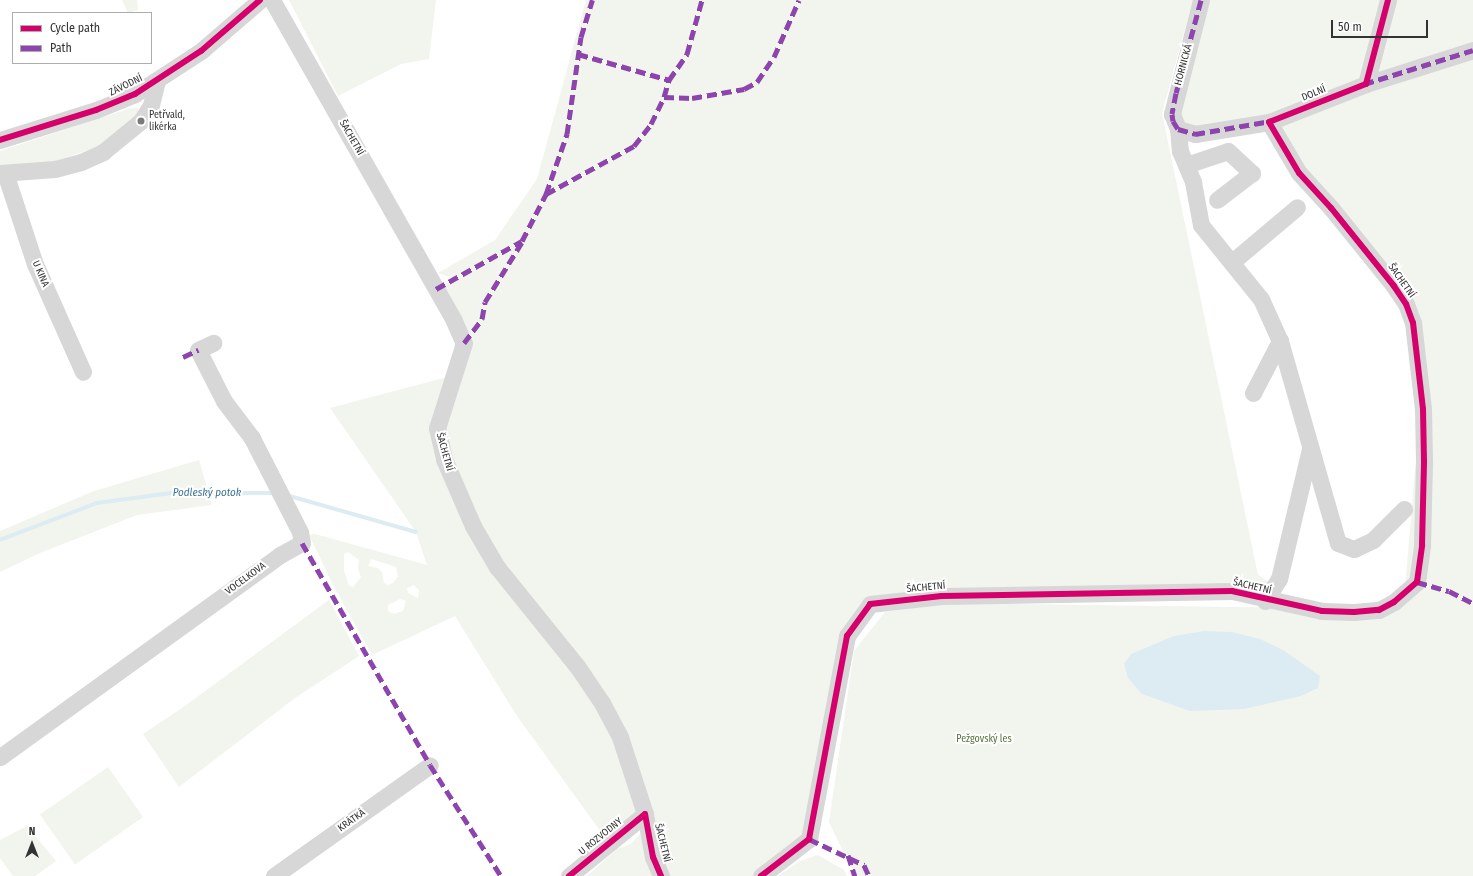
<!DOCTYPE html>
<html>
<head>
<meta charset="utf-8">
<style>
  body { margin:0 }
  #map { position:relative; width:1473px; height:876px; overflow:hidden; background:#fff; font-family:"Fira Sans Condensed",sans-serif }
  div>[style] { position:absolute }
  .green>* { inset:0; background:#f1f5ed; transform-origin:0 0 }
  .water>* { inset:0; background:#ddebf3 }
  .stream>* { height:4px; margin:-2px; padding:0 2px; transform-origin:2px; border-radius:2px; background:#ddebf3 }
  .minor>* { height:17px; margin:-8.5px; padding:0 8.5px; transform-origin:8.5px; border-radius:8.5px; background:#d7d7d7 }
  .quiet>* { height:5px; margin-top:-2.5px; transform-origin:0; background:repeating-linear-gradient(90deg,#8e44ad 0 10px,transparent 0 15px) }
  .cycleway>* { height:6px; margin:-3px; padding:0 3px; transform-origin:3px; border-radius:3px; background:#d6006c }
  .dots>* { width:11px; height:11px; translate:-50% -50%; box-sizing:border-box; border:2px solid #fff; border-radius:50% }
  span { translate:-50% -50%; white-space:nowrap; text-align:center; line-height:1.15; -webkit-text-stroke:4px #fff; paint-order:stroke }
  .street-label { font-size:10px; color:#333 }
  .poi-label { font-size:10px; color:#333 }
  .left { translate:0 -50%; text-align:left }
  .park-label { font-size:10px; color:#56703f }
  .water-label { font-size:11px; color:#3f7597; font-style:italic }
  .legend { position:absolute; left:12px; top:12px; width:140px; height:52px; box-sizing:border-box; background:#fff; border:1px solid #adadad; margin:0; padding:5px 7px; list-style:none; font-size:12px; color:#333 }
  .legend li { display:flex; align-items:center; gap:8px; height:20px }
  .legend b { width:20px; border:1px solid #adadad }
  .north { position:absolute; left:12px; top:824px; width:40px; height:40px; -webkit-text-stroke:3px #fff; paint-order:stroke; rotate:0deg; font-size:11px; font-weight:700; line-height:16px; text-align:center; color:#333 }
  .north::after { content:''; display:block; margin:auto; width:14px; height:18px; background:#333; clip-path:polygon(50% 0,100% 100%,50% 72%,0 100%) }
  .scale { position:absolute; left:1331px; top:20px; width:97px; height:18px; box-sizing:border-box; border:2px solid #333; border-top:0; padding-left:5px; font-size:12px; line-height:14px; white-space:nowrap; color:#333; -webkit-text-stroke:3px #fff; paint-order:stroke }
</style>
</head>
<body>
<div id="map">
  <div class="green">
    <i style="clip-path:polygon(122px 0,137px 0,138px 10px,128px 13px)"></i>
    <i style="clip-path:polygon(289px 0,436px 0,429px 59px,401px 64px,338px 96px)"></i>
    <i style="clip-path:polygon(evenodd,586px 0,1193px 0,1162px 113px,1258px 575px,1275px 586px,1265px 601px,1231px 591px,870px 604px,847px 636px,809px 839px,761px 876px,661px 876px,645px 814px,609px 843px,517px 716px,455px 616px,372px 655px,335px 589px,309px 535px,315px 534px,427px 565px,416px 532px,330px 408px,455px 375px,464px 343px,436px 289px,455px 279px,438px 273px,495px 240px,537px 179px,586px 0,348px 552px,359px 560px,358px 569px,361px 577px,353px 587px,349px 586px,344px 571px,344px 554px,348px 552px,586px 0,371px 559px,396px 567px,398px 576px,393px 583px,388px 585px,384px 583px,382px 572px,378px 568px,368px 566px,371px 559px,586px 0,414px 585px,419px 590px,418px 598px,408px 593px,407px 588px,414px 585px,586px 0,400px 599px,406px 601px,403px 611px,394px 614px,388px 611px,388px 605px,400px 599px)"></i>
    <i style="clip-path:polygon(1208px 0,1473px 0,1473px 50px,1269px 122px,1195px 134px,1176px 118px)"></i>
    <i style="clip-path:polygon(1473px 55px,1473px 876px,855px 876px,829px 822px,854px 651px,885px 612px,946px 603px,1389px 609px,1405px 588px,1420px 412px,1408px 304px,1308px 178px,1280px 127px,1307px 113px)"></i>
    <i style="clip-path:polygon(131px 108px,138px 108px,138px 115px,97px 147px,47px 164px,0 167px,0 151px)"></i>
    <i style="clip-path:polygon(199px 460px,212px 505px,137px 515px,40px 553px,0 572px,0 531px,94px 491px)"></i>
    <i style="clip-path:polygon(329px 600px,359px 656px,295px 698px,179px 787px,143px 734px,182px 708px)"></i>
    <i style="left:108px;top:767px;width:61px;height:83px;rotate:55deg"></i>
    <i style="clip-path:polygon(27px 826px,56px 861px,35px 876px,13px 876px,0 858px,0 840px)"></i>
    <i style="clip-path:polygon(641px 833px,652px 876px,587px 876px,617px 849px,631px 844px)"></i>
    <i style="clip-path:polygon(818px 855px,844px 870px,847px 876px,778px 876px,800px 861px)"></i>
  </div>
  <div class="water">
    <i style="clip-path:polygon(1204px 631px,1232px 632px,1260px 639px,1283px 650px,1320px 676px,1318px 688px,1301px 696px,1244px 709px,1190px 711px,1142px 694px,1128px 678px,1124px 664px,1131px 654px,1174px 636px)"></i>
  </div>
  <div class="stream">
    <i style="left:286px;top:495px;width:135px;rotate:15.9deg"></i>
    <i style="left:0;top:540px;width:104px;rotate:-20.9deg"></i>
    <i style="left:97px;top:503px;width:75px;rotate:-7.7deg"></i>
    <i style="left:171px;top:493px;width:104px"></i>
  </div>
  <div class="minor">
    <i style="left:272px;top:0;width:369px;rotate:60.4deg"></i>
    <i style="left:454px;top:321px;width:24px;rotate:66deg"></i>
    <i style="left:464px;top:343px;width:89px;rotate:107.6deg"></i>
    <i style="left:437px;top:428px;width:32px;rotate:77deg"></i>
    <i style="left:444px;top:459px;width:73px;rotate:66.6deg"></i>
    <i style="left:473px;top:526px;width:48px;rotate:59.7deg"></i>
    <i style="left:497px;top:567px;width:127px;rotate:51.1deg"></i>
    <i style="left:577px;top:666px;width:45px;rotate:56deg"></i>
    <i style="left:602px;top:703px;width:38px;rotate:62deg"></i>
    <i style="left:620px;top:737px;width:81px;rotate:72deg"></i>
    <i style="left:645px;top:814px;width:44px;rotate:79.5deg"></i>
    <i style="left:653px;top:857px;width:21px;rotate:67deg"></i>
    <i style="left:1201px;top:0;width:118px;rotate:104.3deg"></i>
    <i style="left:1172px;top:114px;width:16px;rotate:68deg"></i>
    <i style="left:1178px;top:129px;width:22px;rotate:85deg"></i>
    <i style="left:1180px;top:151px;width:34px;rotate:67deg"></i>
    <i style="left:1193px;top:182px;width:44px;rotate:79.5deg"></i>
    <i style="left:1201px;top:225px;width:95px;rotate:51deg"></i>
    <i style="left:1261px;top:299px;width:46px;rotate:65.7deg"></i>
    <i style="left:1280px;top:341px;width:210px;rotate:74deg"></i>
    <i style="left:1338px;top:543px;width:17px;rotate:21deg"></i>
    <i style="left:1354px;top:549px;width:21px;rotate:-25deg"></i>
    <i style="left:1373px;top:540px;width:44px;rotate:-45deg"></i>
    <i style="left:1366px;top:84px;width:87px;rotate:-75.3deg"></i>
    <i style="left:1178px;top:129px;width:18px;rotate:16deg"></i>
    <i style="left:1195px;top:134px;width:75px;rotate:-9.2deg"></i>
    <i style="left:1269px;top:122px;width:104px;rotate:-21.4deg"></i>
    <i style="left:1366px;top:84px;width:112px;rotate:-17.6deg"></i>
    <i style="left:0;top:140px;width:101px;rotate:-17.4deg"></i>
    <i style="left:96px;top:110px;width:42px;rotate:-22.3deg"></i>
    <i style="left:135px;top:94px;width:79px;rotate:-33.1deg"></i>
    <i style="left:201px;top:51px;width:78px;rotate:-40.8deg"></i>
    <i style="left:1186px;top:165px;width:44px;rotate:-18.4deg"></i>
    <i style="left:1228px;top:151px;width:33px;rotate:43deg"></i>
    <i style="left:1252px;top:173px;width:44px;rotate:142.4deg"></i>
    <i style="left:0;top:173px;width:55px;rotate:-4.2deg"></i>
    <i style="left:55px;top:169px;width:27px;rotate:-15deg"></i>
    <i style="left:81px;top:162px;width:24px;rotate:-24deg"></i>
    <i style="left:103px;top:152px;width:49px;rotate:-39.2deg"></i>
    <i style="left:141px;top:121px;width:19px;rotate:-58deg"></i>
    <i style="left:151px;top:105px;width:25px;rotate:-76deg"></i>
    <i style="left:5px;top:173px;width:96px;rotate:71.8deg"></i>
    <i style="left:35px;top:264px;width:118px;rotate:66deg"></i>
    <i style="left:1232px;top:262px;width:85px;rotate:-40.2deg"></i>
    <i style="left:1253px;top:393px;width:59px;rotate:-62.6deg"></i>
    <i style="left:1265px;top:601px;width:26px;rotate:-58deg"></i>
    <i style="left:1279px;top:579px;width:134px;rotate:-76.6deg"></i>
    <i style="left:0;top:757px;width:345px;rotate:-35.8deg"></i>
    <i style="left:280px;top:555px;width:25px;rotate:-29deg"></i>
    <i style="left:302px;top:543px;width:11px;rotate:-100deg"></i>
    <i style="left:300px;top:532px;width:106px;rotate:-117.1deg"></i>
    <i style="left:252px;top:438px;width:46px;rotate:-127.1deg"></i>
    <i style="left:224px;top:401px;width:57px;rotate:-117deg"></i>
    <i style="left:198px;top:350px;width:17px;rotate:-25deg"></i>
    <i style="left:274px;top:876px;width:191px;rotate:-35.4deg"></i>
    <i style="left:569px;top:876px;width:98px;rotate:-39.2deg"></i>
    <i style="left:761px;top:876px;width:61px;rotate:-37.6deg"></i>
    <i style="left:809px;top:839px;width:207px;rotate:-79.4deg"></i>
    <i style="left:847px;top:636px;width:39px;rotate:-54deg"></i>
    <i style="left:870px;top:604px;width:72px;rotate:-6.3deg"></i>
    <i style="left:942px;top:596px;width:290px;rotate:-1deg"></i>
    <i style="left:1232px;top:591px;width:92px;rotate:12.5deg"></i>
    <i style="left:1322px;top:611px;width:32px;rotate:2deg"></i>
    <i style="left:1354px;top:612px;width:25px;rotate:-5deg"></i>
    <i style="left:1379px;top:610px;width:17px;rotate:-28deg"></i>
    <i style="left:1394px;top:602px;width:30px;rotate:-41deg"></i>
    <i style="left:1417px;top:582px;width:37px;rotate:-82deg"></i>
    <i style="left:1422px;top:545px;width:84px;rotate:-88.6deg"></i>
    <i style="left:1424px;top:461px;width:52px;rotate:-91.1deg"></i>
    <i style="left:1423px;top:409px;width:87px;rotate:-96.6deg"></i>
    <i style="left:1413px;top:323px;width:20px;rotate:-110deg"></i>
    <i style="left:1406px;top:304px;width:22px;rotate:-124deg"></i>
    <i style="left:1394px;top:286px;width:100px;rotate:-128.9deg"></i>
    <i style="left:1331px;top:208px;width:47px;rotate:-132.4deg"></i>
    <i style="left:1299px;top:173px;width:59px;rotate:-120.5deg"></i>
  </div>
  <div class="quiet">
    <i style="left:1201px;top:0;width:96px;rotate:105deg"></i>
    <i style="left:1176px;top:93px;width:21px;rotate:101deg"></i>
    <i style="left:1172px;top:114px;width:7px;rotate:82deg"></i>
    <i style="left:1173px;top:121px;width:9px;rotate:58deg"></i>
    <i style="left:1178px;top:129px;width:18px;rotate:16deg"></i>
    <i style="left:1195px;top:134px;width:77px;rotate:-9.7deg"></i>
    <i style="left:578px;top:54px;width:95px;rotate:15.9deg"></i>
    <i style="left:1364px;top:84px;width:114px;rotate:-17.3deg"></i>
    <i style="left:664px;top:97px;width:28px;rotate:2deg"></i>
    <i style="left:692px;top:98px;width:53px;rotate:-9.8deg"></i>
    <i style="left:744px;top:89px;width:15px;rotate:-28deg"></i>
    <i style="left:757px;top:82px;width:30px;rotate:-56deg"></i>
    <i style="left:774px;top:57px;width:62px;rotate:-66.3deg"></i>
    <i style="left:546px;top:194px;width:100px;rotate:-28.6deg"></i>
    <i style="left:634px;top:146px;width:28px;rotate:-52deg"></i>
    <i style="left:651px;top:124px;width:30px;rotate:-64deg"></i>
    <i style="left:664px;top:97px;width:18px;rotate:-74deg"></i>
    <i style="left:669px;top:80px;width:32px;rotate:-55deg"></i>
    <i style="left:687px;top:54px;width:56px;rotate:-74.5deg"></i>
    <i style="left:436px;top:289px;width:98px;rotate:-29.2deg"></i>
    <i style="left:522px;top:241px;width:53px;rotate:-62.9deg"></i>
    <i style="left:546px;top:194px;width:64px;rotate:-70.7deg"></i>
    <i style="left:567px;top:134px;width:98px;rotate:-81.8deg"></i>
    <i style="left:581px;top:37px;width:39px;rotate:-73deg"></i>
    <i style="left:464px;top:343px;width:30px;rotate:-53deg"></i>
    <i style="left:482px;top:319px;width:17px;rotate:-80deg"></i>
    <i style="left:485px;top:302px;width:70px;rotate:-58.3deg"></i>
    <i style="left:183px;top:357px;width:17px;rotate:-25deg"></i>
    <i style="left:302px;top:543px;width:256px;rotate:60deg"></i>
    <i style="left:430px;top:765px;width:132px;rotate:57.4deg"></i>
    <i style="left:1417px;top:582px;width:33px;rotate:16deg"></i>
    <i style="left:1449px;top:591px;width:27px;rotate:27deg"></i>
    <i style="left:809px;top:839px;width:61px;rotate:25.3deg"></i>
    <i style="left:864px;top:865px;width:12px;rotate:66deg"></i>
    <i style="left:848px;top:855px;width:22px;rotate:72deg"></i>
  </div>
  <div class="cycleway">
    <i style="left:0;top:140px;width:101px;rotate:-17.4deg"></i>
    <i style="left:96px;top:110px;width:42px;rotate:-22.3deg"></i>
    <i style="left:135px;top:94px;width:79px;rotate:-33.1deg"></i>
    <i style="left:201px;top:51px;width:78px;rotate:-40.8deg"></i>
    <i style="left:569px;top:876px;width:98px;rotate:-39.2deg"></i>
    <i style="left:645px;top:814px;width:44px;rotate:79.5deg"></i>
    <i style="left:653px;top:857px;width:21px;rotate:67deg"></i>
    <i style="left:761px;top:876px;width:61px;rotate:-37.6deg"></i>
    <i style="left:809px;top:839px;width:207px;rotate:-79.4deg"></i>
    <i style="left:847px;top:636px;width:39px;rotate:-54deg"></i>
    <i style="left:870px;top:604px;width:72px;rotate:-6.3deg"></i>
    <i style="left:942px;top:596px;width:290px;rotate:-1deg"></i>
    <i style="left:1232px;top:591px;width:92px;rotate:12.5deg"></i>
    <i style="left:1322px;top:611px;width:32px;rotate:2deg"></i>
    <i style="left:1354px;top:612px;width:25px;rotate:-5deg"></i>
    <i style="left:1379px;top:610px;width:17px;rotate:-28deg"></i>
    <i style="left:1394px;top:602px;width:30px;rotate:-41deg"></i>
    <i style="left:1417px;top:582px;width:37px;rotate:-82deg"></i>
    <i style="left:1422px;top:545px;width:84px;rotate:-88.6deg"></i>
    <i style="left:1424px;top:461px;width:52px;rotate:-91.1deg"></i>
    <i style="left:1423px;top:409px;width:87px;rotate:-96.6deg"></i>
    <i style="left:1413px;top:323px;width:20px;rotate:-110deg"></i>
    <i style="left:1406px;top:304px;width:22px;rotate:-124deg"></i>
    <i style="left:1394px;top:286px;width:100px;rotate:-128.9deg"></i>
    <i style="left:1331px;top:208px;width:47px;rotate:-132.4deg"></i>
    <i style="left:1299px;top:173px;width:59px;rotate:-120.5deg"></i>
    <i style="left:1269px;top:122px;width:104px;rotate:-21.4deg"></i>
    <i style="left:1366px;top:84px;width:87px;rotate:-75.3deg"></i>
  </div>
  <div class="dots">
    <i style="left:141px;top:121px;background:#7a7a7a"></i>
  </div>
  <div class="street-label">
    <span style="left:1184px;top:65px;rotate:-75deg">HORNICKÁ</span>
    <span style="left:126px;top:86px;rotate:-26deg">ZÁVODNÍ</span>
    <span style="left:1314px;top:94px;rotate:-22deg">DOLNÍ</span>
    <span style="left:351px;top:138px;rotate:60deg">ŠACHETNÍ</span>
    <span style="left:40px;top:274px;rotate:67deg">U KINA</span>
    <span style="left:1401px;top:281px;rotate:55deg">ŠACHETNÍ</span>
    <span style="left:444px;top:452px;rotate:74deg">ŠACHETNÍ</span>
    <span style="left:246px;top:579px;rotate:-36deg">VOCELKOVA</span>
    <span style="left:1252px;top:587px;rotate:13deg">ŠACHETNÍ</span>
    <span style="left:926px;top:588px;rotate:-5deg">ŠACHETNÍ</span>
    <span style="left:352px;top:821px;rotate:-35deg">KRÁTKÁ</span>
    <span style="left:601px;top:837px;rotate:-39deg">U ROZVODNY</span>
    <span style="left:662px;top:843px;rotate:76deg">ŠACHETNÍ</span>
  </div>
  <div class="poi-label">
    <span class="left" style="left:149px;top:121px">Petřvald,<br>likérka</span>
  </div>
  <div class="park-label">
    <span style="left:984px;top:740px">Pežgovský les</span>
  </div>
  <div class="water-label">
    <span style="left:207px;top:493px">Podleský potok</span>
  </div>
  <ul class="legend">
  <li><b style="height:5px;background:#d6006c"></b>Cycle path</li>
  <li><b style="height:5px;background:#8e44ad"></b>Path</li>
  </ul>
  <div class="north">N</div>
  <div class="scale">50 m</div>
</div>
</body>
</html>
